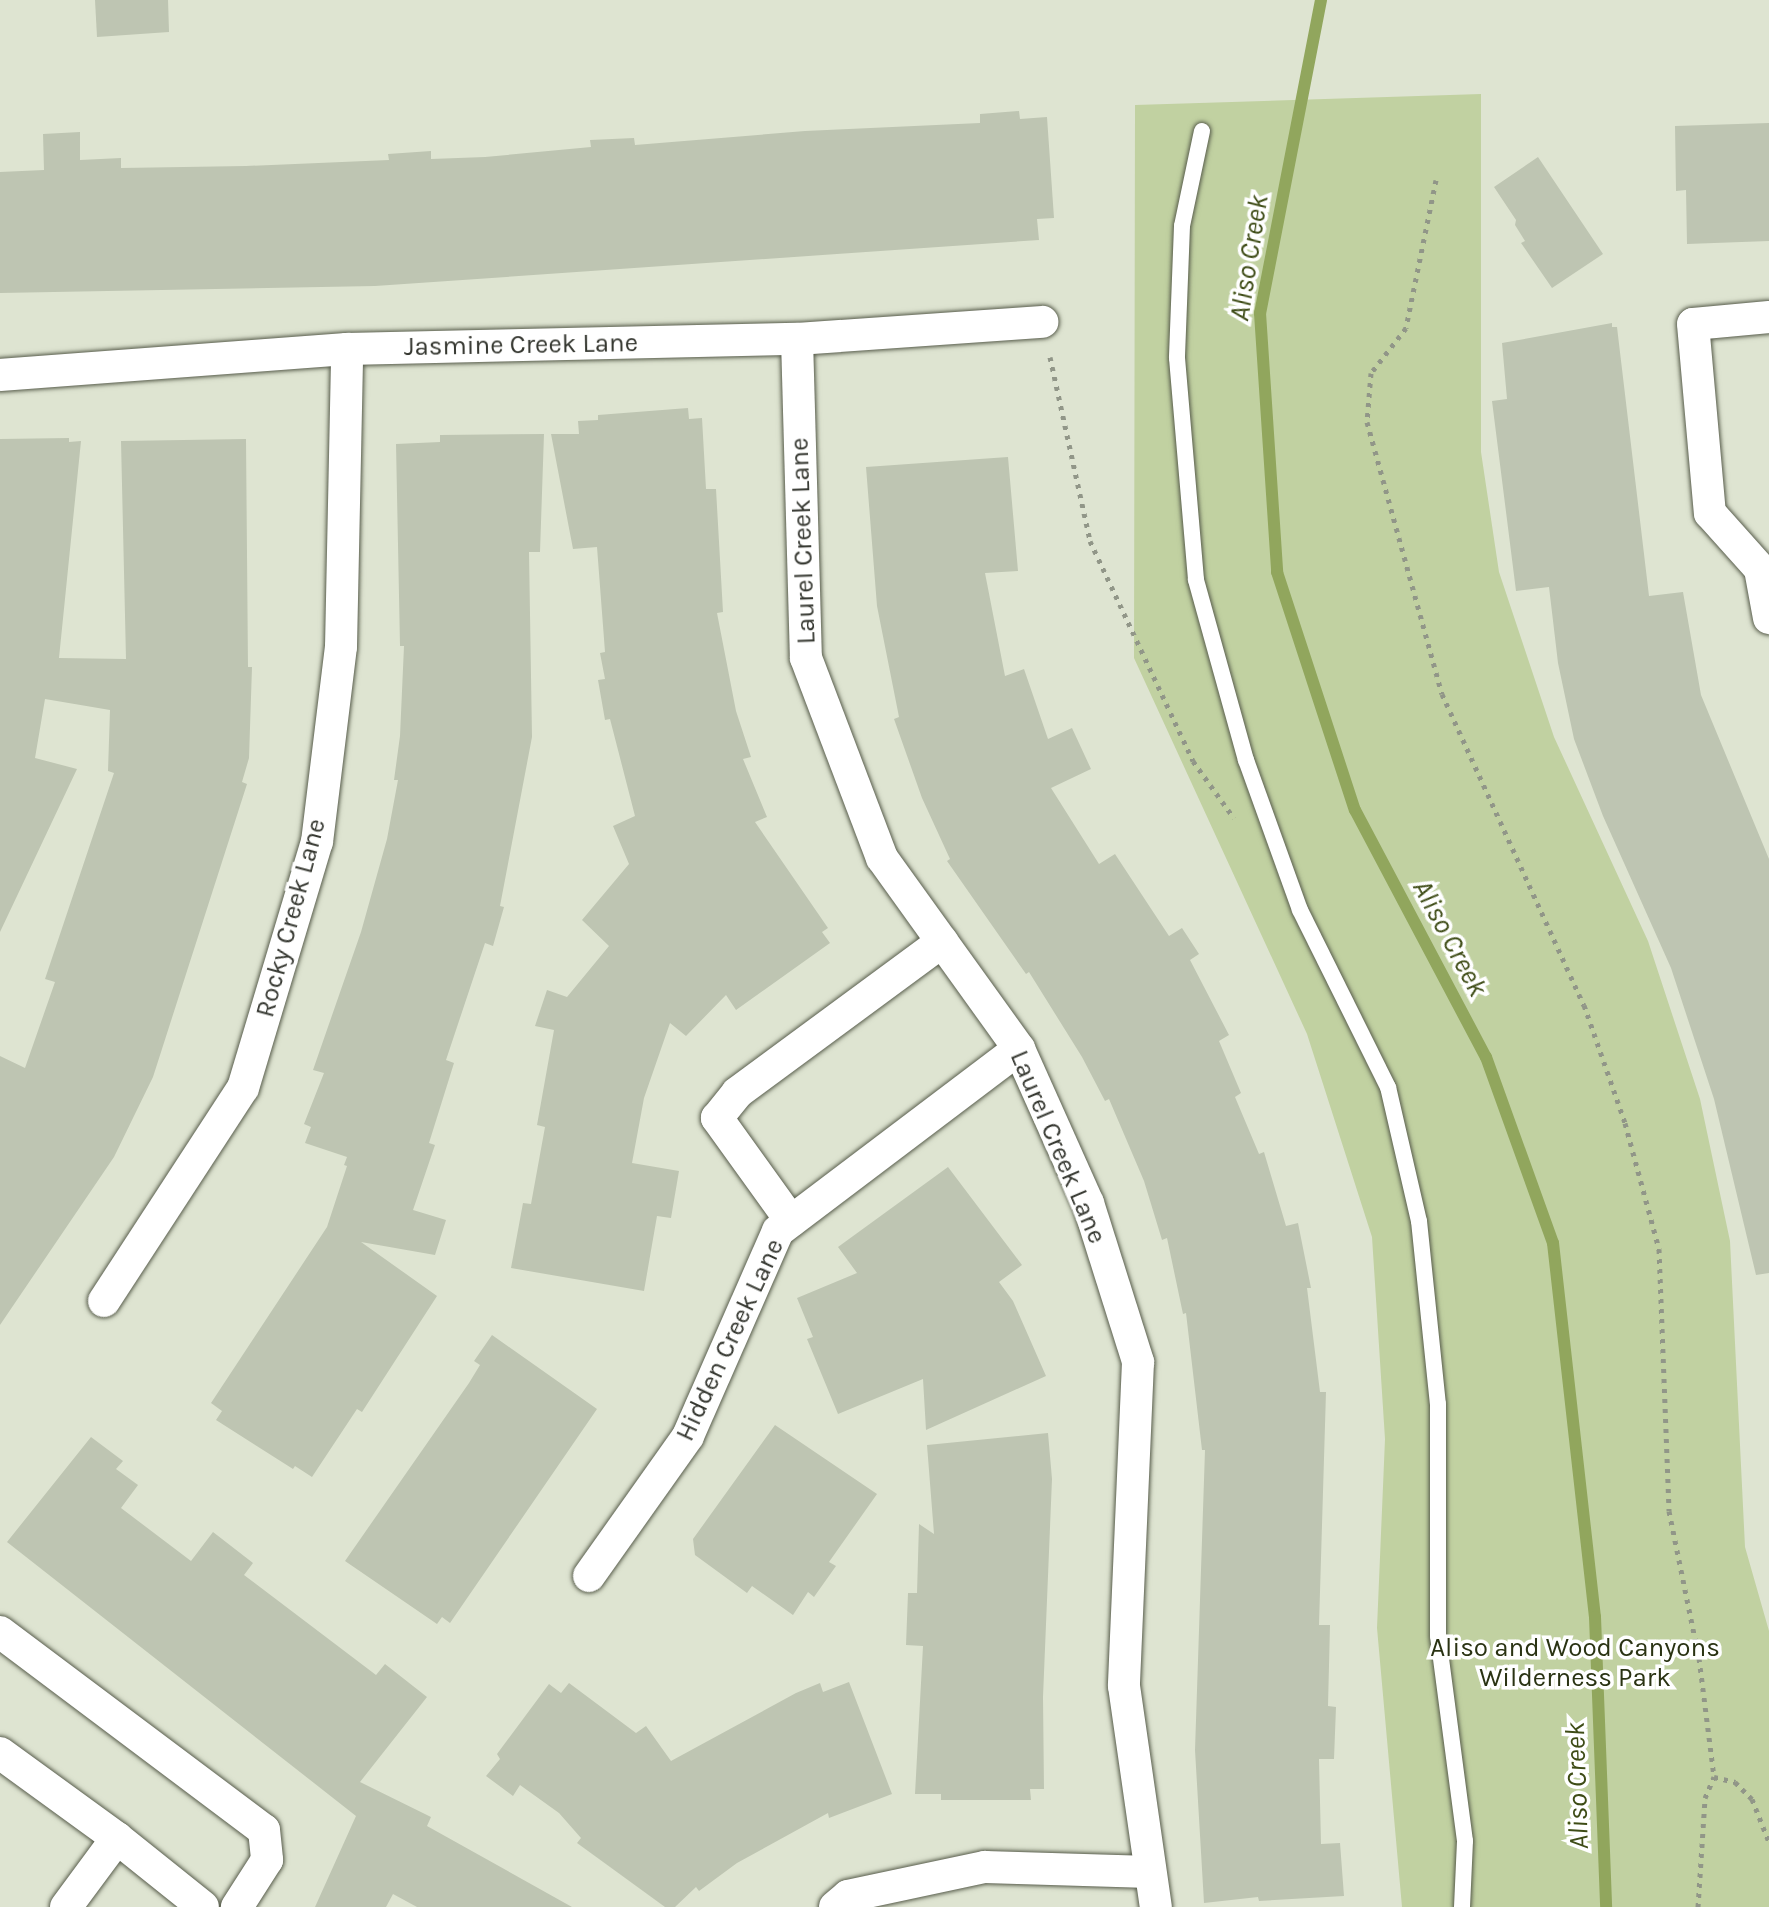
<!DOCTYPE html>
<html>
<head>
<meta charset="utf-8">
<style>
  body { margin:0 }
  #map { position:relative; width:1769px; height:1907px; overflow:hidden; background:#dee4d1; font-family:Karla,sans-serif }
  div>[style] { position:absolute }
  .green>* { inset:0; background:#c1d1a1 }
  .stream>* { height:12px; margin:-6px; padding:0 6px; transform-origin:6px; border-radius:6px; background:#91a65d }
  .building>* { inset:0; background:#bec5b2 }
  .path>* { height:5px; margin-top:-2.5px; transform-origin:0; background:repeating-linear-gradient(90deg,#919688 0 4px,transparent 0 10px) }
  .roads { filter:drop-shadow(0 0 2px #585d4c) drop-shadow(0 0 2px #585d4c) }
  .service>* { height:16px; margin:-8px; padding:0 8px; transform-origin:8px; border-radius:8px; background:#fff }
  .minor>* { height:32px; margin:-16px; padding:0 16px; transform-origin:16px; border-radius:16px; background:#fff }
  span { translate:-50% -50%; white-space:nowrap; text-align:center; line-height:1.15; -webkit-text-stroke:7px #fff; paint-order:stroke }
  .street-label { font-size:26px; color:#353730 }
  .park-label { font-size:26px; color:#2a3313 }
  .water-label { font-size:28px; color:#3e4c16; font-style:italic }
</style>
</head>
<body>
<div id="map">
  <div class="green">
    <i style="clip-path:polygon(1481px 94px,1481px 452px,1499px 572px,1554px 737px,1648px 941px,1700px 1099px,1730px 1241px,1745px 1547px,1769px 1631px,1769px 1907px,1402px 1907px,1377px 1628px,1385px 1439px,1372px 1237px,1307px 1034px,1134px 658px,1135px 105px)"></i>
  </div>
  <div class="stream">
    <i style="left:1321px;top:0;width:319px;rotate:101deg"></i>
    <i style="left:1260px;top:313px;width:260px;rotate:86.2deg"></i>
    <i style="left:1277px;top:572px;width:250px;rotate:71.9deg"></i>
    <i style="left:1355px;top:810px;width:280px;rotate:62.1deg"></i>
    <i style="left:1486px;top:1057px;width:198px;rotate:70.2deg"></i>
    <i style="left:1553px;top:1243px;width:376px;rotate:83.6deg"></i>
    <i style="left:1595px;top:1617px;width:290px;rotate:87.8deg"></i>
  </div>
  <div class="building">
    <i style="clip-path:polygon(95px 0,168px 0,169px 32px,97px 37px)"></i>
    <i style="clip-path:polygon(1019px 111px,1020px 119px,1047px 117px,1054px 218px,1037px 219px,1039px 240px,375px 286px,0 293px,0 172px,44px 170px,43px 134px,80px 132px,80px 160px,121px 158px,121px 168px,246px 166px,389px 160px,388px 154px,431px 151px,431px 159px,485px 157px,591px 147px,590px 140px,634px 138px,635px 145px,805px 131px,980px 123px,980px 114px)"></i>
    <i style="clip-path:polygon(1769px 123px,1769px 241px,1687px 244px,1686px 190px,1676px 191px,1675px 126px)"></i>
    <i style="clip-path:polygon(1538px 157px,1603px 254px,1552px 288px,1521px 243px,1525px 241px,1515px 225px,1516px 220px,1494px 187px)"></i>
    <i style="clip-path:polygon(1612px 323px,1612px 327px,1617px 327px,1649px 596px,1683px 592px,1701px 695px,1769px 859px,1769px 1273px,1756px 1275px,1714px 1099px,1671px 968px,1603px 816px,1574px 739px,1558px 663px,1549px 587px,1516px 591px,1492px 401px,1507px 399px,1502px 343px)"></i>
    <i style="clip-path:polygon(688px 408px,689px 419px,702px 418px,706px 489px,716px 489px,723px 612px,717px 613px,736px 711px,751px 757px,743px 759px,767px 817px,755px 822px,828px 928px,822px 932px,830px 943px,736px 1010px,726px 995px,686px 1036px,670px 1023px,644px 1098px,632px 1163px,679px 1171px,671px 1218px,657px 1216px,644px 1291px,511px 1268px,523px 1203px,531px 1204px,545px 1127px,537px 1125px,554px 1030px,535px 1026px,547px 990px,567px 997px,609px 946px,582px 920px,629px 864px,613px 826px,635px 816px,610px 719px,605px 720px,598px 680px,605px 679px,600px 653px,605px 652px,597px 547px,573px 549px,551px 434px,579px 434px,578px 421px,598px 420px,598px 415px)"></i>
    <i style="clip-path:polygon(544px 434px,540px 552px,529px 552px,532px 737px,500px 906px,504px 907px,493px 946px,485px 943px,446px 1060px,454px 1063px,429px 1143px,435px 1145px,413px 1210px,446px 1220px,435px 1255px,361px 1242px,437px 1296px,362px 1412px,357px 1409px,312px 1477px,295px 1466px,293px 1469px,216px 1420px,222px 1411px,211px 1403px,327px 1227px,347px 1166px,344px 1165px,347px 1157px,305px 1143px,311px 1127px,304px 1124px,324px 1073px,313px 1070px,361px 932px,387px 839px,398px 780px,394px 780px,400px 736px,404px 646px,400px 646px,396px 444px,440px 442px,440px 435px)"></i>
    <i style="clip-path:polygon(69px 438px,69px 442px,81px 441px,59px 658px,126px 659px,121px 441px,246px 439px,248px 667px,252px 667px,249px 758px,242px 782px,247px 784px,153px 1077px,114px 1157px,0 1325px,0 1056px,25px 1068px,55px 982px,45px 979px,114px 773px,108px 771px,110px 710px,45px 699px,35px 758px,77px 769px,0 932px,0 439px)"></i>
    <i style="clip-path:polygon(1008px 457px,1018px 571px,985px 573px,1005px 676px,1024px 669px,1048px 739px,1072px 728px,1091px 769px,1051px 788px,1099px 864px,1115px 854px,1169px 936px,1182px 928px,1199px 954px,1190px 960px,1229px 1035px,1219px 1041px,1241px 1093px,1235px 1097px,1259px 1154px,1264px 1152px,1286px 1226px,1298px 1223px,1311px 1288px,1307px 1288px,1320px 1392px,1326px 1392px,1319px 1625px,1330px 1625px,1328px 1706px,1336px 1707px,1334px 1759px,1319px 1759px,1321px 1844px,1340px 1843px,1344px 1896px,1259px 1901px,1258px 1897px,1204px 1903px,1195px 1750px,1205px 1450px,1202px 1450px,1186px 1313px,1183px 1314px,1167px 1238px,1162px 1240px,1144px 1181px,1109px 1099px,1105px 1101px,1082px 1057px,1029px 972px,1026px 974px,947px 861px,950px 859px,922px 798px,894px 719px,899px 717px,877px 606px,866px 467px)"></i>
    <i style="clip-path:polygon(948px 1167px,1022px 1265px,999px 1282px,1013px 1301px,1046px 1376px,926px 1430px,923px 1379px,838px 1414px,807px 1339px,813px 1337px,797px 1298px,857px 1273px,838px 1247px)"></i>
    <i style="clip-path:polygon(492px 1335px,597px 1409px,450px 1623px,442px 1617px,437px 1624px,345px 1561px,469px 1383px,480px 1365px,474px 1361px)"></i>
    <i style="clip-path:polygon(775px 1425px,877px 1494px,829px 1562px,836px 1566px,814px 1597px,808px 1592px,793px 1615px,752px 1586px,747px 1593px,695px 1555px,693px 1539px)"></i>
    <i style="clip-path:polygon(1048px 1433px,1052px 1479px,1043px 1697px,1044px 1789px,1030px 1789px,1031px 1800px,941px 1800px,941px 1794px,915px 1794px,923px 1646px,906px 1645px,908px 1593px,917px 1593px,919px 1524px,934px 1534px,927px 1445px)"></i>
    <i style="clip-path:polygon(91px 1437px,123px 1461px,116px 1469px,138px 1485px,121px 1508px,191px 1561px,213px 1532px,253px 1563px,244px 1575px,376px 1675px,385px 1664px,427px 1697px,360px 1782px,431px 1817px,427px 1826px,572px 1907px,417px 1907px,393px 1894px,386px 1907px,315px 1907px,356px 1816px,7px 1542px)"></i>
    <i style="clip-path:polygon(849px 1682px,892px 1794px,829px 1818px,828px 1813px,737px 1863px,699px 1891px,696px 1887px,675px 1907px,665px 1907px,577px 1843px,581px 1838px,559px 1813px,520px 1785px,513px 1796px,486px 1776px,500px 1759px,497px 1754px,549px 1684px,561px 1693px,569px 1683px,636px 1733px,646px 1726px,671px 1761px,796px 1693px,820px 1683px,823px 1692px)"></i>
  </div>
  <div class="path">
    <i style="left:1436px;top:180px;width:151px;rotate:101.5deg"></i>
    <i style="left:1406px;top:328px;width:57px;rotate:127.9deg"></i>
    <i style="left:1371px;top:373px;width:49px;rotate:94.7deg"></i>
    <i style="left:1367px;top:422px;width:282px;rotate:74.6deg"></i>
    <i style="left:1442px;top:694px;width:342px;rotate:65.5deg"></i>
    <i style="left:1584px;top:1005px;width:125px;rotate:70.8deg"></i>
    <i style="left:1625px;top:1123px;width:131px;rotate:74.9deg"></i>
    <i style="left:1659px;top:1249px;width:262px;rotate:87.8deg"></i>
    <i style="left:1669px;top:1511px;width:150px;rotate:78.5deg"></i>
    <i style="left:1699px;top:1658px;width:120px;rotate:82.8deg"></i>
    <i style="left:1050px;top:357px;width:188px;rotate:77.7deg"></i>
    <i style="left:1090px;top:541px;width:243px;rotate:64.9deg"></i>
    <i style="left:1193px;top:761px;width:70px;rotate:54.3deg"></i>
    <i style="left:1698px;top:1907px;width:109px;rotate:-86.3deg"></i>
    <i style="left:1705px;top:1798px;width:23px;rotate:-67deg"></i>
    <i style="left:1714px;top:1777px;width:22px;rotate:13deg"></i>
    <i style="left:1735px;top:1782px;width:24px;rotate:45deg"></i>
    <i style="left:1752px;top:1799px;width:46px;rotate:68.4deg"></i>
  </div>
  <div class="roads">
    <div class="service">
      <i style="left:1202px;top:131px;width:97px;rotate:101.9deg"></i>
      <i style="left:1182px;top:226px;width:132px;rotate:92.2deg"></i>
      <i style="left:1177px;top:358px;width:223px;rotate:85.1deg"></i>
      <i style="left:1196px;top:580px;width:187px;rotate:74.5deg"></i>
      <i style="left:1246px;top:760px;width:159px;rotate:70.2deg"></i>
      <i style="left:1300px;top:910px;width:198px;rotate:63.6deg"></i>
      <i style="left:1388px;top:1087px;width:138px;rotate:77deg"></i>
      <i style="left:1419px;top:1221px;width:184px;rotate:84.1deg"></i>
      <i style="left:1438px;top:1404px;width:232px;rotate:90deg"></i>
      <i style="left:1438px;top:1636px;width:207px;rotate:82.5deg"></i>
      <i style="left:1465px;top:1841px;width:66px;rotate:92.6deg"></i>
    </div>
    <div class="minor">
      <i style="left:1769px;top:317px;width:76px;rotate:174.7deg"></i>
      <i style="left:1693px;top:324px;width:190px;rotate:84.9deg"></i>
      <i style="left:1710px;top:513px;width:75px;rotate:48.2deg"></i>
      <i style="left:1760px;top:569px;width:50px;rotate:79.6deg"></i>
      <i style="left:797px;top:339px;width:319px;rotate:88.4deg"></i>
      <i style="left:806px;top:658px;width:214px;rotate:69.2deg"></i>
      <i style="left:882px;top:858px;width:235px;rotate:54.3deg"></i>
      <i style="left:1019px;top:1049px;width:169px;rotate:65.9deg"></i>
      <i style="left:1088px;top:1203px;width:167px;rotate:72.5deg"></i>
      <i style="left:1138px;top:1362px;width:324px;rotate:92.5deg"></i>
      <i style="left:1124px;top:1686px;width:223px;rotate:81.8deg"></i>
      <i style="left:0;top:375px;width:348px;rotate:-4.3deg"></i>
      <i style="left:347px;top:349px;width:450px;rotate:-1.3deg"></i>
      <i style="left:797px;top:339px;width:246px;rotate:-4deg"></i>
      <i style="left:791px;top:1221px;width:127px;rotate:-125.7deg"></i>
      <i style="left:717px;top:1118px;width:32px;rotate:-51deg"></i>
      <i style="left:737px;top:1093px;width:255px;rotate:-36.4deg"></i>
      <i style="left:104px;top:1301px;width:254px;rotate:-56.9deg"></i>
      <i style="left:243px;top:1088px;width:257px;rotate:-73.3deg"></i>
      <i style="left:317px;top:842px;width:196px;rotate:-83deg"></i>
      <i style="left:341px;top:647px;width:298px;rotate:-88.8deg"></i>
      <i style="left:589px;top:1576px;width:171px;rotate:-54.7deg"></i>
      <i style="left:688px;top:1436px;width:224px;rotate:-66.3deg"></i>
      <i style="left:778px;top:1231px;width:302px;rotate:-37.1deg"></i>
      <i style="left:0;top:1632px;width:330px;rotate:36.9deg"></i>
      <i style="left:264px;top:1830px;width:30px;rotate:84deg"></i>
      <i style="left:267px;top:1860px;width:56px;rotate:122.6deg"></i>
      <i style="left:0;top:1753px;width:145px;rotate:36deg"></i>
      <i style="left:117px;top:1838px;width:110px;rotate:38.7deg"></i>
      <i style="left:66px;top:1907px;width:86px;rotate:-53.5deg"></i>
      <i style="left:835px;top:1907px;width:17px;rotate:-40deg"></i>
      <i style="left:848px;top:1896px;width:140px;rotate:-12deg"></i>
      <i style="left:985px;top:1867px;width:165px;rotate:1.7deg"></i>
    </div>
  </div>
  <div class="street-label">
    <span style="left:521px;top:345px;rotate:-1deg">Jasmine Creek Lane</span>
    <span style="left:803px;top:541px;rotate:-92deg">Laurel Creek Lane</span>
    <span style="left:291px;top:918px;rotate:-75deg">Rocky Creek Lane</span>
    <span style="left:1058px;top:1147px;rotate:67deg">Laurel Creek Lane</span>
    <span style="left:730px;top:1340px;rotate:-65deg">Hidden Creek Lane</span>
  </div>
  <div class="park-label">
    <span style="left:1575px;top:1663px">Aliso and Wood Canyons<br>Wilderness Park</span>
  </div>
  <div class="water-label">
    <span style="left:1249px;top:258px;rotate:-81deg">Aliso Creek</span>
    <span style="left:1450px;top:938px;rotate:62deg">Aliso Creek</span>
    <span style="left:1577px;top:1786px;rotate:-92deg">Aliso Creek</span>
  </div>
</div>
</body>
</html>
